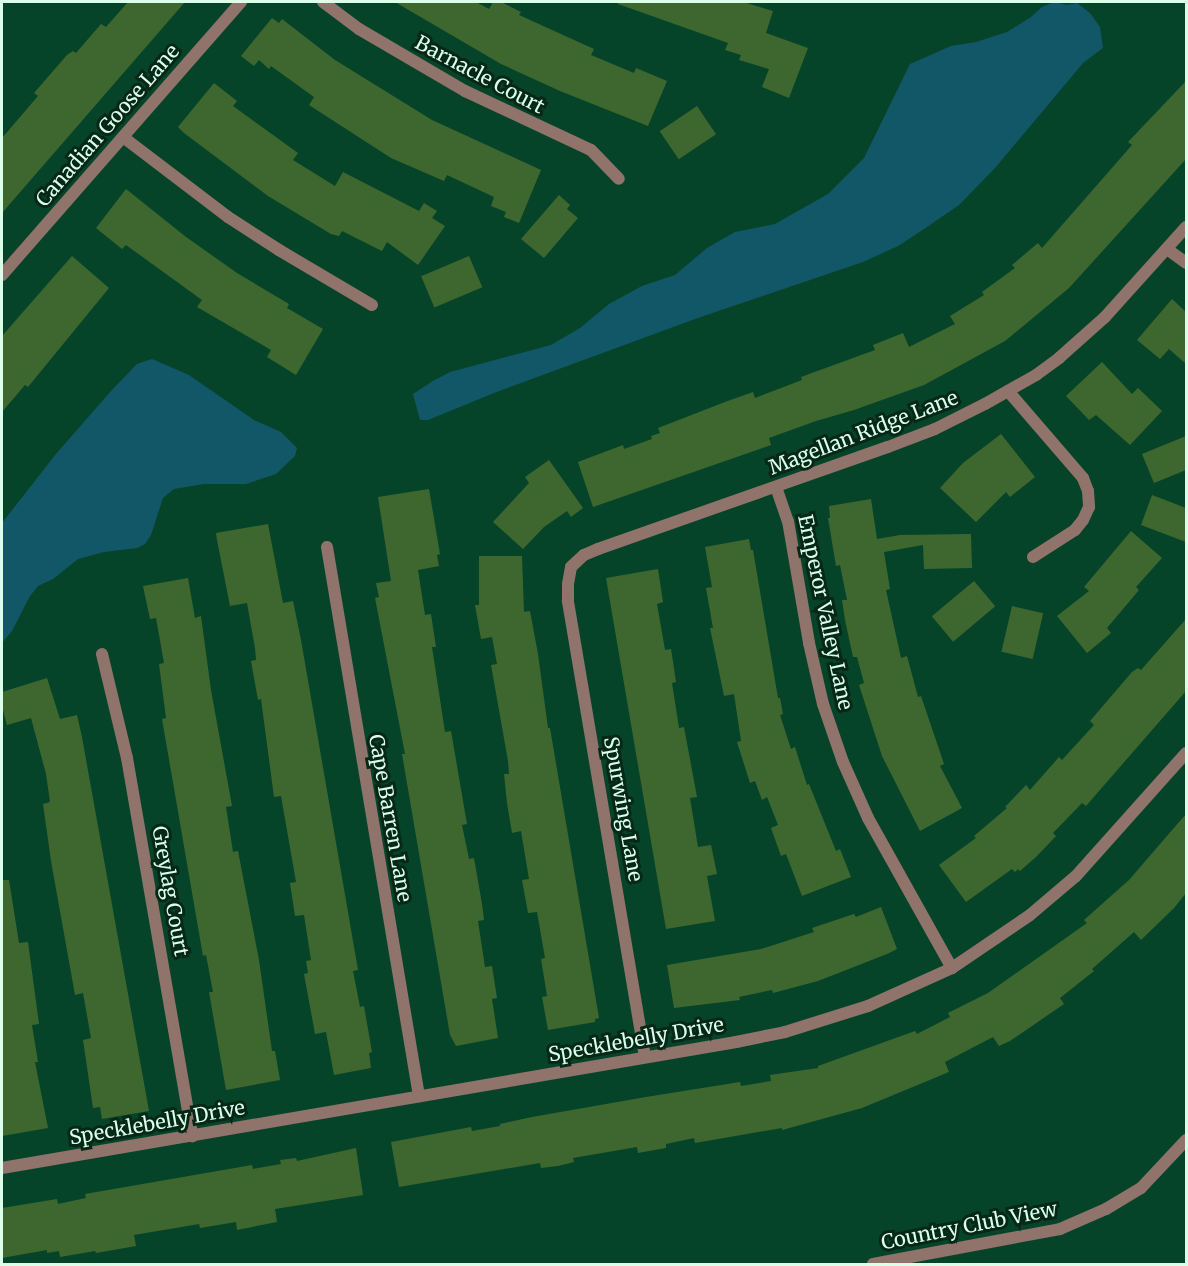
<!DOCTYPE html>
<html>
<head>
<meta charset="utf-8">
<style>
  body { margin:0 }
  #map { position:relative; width:1188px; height:1266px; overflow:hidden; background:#064429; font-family:Merriweather,serif }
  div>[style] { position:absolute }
  .water>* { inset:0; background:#125768 }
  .building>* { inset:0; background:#3e6730; transform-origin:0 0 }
  .minor>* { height:12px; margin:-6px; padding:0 6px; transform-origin:6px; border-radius:6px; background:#90736a }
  span { translate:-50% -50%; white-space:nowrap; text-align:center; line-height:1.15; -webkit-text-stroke:6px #072717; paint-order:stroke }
  .street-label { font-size:20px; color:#dbffe9 }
  .frame { position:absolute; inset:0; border:3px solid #dbffe9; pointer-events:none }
</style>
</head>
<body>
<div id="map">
  <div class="water">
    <i style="clip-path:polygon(1055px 2px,1067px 5px,1077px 3px,1090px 13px,1100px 27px,1103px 48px,1083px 63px,995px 168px,959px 205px,924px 229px,898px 246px,863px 262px,695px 319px,494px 393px,428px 420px,420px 420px,413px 394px,433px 381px,450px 372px,551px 345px,580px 328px,609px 304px,642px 286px,675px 275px,707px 248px,735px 232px,775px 224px,828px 194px,864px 158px,910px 64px,951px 46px,976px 42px,1007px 32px,1031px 17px,1042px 7px)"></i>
    <i style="clip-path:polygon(152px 359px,189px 375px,254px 420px,281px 432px,297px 448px,295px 456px,276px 474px,246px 484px,204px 484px,174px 489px,163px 498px,151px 535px,145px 544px,137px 548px,104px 552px,78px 559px,53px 579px,38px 586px,30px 596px,12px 631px,2px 643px,2px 523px,56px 454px,111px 391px,137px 364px)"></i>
  </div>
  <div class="building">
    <i style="clip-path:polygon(128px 2px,185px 2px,2px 213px,2px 138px,38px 96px,34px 93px,67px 55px,73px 51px,76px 53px,101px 24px,106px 27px)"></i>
    <i style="clip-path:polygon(395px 2px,476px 2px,489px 9px,493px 2px,501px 2px,521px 12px,519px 15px,594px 49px,591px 55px,634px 73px,636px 68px,667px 81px,648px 126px,560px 91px,501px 64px)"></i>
    <i style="clip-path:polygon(618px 2px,743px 2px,773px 11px,766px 33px,808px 48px,789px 98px,762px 87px,769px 69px,739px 60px,741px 55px,725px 50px,728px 43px,618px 4px)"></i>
    <i style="clip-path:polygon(272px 18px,279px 23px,282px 19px,335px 60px,432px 120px,541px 170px,519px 223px,504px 217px,506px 212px,491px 206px,494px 197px,447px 175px,444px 181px,391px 158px,309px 105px,314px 97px,271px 66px,269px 69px,259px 60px,254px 66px,241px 56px)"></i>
    <i style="clip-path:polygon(1186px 81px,1186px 159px,1069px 288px,1005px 341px,924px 385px,854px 410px,816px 421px,769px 438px,771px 445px,593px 507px,578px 462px,623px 445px,624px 449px,652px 439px,651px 436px,660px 433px,658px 428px,725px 402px,753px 392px,755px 398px,802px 380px,801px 377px,875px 350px,873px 345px,903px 333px,909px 347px,955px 324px,950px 316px,984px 295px,982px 292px,1015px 268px,1012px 265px,1038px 243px,1042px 248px,1132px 145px,1128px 142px)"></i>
    <i style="clip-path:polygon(214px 83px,237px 101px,233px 106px,298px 153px,293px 160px,335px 186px,343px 172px,419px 211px,424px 203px,437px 211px,432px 218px,445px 226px,418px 265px,387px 242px,382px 251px,342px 231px,339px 236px,331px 234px,268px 196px,184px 133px,178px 127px)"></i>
    <i style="left:697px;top:106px;width:34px;height:45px;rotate:56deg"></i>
    <i style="clip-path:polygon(126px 189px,186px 237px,237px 273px,289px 304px,287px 308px,323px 329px,296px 375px,267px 357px,271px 350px,197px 307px,202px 300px,126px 245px,122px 249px,96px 228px)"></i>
    <i style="clip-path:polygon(559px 195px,570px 205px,567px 209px,578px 218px,544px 258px,521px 239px)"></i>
    <i style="clip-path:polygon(72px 256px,109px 288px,28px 387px,25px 385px,2px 412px,2px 336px)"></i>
    <i style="left:469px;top:256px;width:34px;height:52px;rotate:67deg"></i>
    <i style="clip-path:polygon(1172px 299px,1186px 312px,1186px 364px,1169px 349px,1160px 359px,1137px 340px)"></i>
    <i style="clip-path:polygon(1102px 362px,1132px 394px,1138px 388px,1162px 411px,1130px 445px,1096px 415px,1089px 420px,1066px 396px)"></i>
    <i style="clip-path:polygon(1001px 434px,1035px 477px,1010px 497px,1006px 492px,976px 522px,940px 488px,963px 463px)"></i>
    <i style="clip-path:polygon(1186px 436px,1186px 470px,1154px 483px,1142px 454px)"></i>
    <i style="clip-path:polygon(549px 460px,583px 508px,571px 517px,567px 511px,544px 527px,523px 549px,493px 522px,529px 483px,525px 477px)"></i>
    <i style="clip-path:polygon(429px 489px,440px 554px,437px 555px,439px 566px,418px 570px,425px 615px,431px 614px,436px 647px,432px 647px,445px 732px,451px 731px,467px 824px,462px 825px,469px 859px,474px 858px,482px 904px,484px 920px,478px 921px,485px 967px,492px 966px,497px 998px,492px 999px,498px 1038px,456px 1046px,450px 1035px,402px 754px,405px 754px,375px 598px,379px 597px,376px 583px,391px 581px,378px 497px)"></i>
    <i style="clip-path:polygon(1152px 495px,1186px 508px,1186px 542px,1141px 525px)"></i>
    <i style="clip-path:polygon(871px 499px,877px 539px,900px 535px,971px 534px,972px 568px,924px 569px,923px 545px,884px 552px,890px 589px,886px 590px,901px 658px,907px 656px,918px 697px,921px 696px,944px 764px,940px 766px,962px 808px,920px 831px,882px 756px,859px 685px,864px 683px,857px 657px,853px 657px,845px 620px,842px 600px,847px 600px,840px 565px,836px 566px,828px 518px,830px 518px,829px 506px)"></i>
    <i style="clip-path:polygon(268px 524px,283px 603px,293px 601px,301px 640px,358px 970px,353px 971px,360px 1007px,364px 1006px,372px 1052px,369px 1053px,371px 1068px,334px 1075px,326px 1032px,315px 1034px,304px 974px,308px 973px,306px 961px,311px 960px,304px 915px,295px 916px,290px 883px,296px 882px,281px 796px,274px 797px,261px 699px,258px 700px,251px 661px,256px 660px,255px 648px,247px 603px,230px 606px,217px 540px,216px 533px)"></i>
    <i style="clip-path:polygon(1131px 531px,1162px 558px,1136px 587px,1139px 590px,1107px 628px,1111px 633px,1087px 653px,1057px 616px,1089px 591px,1084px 587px)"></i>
    <i style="clip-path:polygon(749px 539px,751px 550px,753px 550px,778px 698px,780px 698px,783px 714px,780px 715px,791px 749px,795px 747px,807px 785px,809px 784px,836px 851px,840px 849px,851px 877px,802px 896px,786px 854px,781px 856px,771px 828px,778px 825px,767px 797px,762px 800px,755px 781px,750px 783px,737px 742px,741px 741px,734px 694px,724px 696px,710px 628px,713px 628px,706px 588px,712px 587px,705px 547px)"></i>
    <i style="clip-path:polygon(479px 556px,522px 556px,524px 612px,530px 611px,538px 654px,548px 728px,550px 728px,599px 1018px,595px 1019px,595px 1022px,548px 1030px,542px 997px,547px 996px,541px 959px,545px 958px,537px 912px,528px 913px,522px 880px,529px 879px,521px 831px,512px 833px,507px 803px,504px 774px,509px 774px,508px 761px,491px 665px,497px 664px,492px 637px,481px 639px,475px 605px,479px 605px)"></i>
    <i style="clip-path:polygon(658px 569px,663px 602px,657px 604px,665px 650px,671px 649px,672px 655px,676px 682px,672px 683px,679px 728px,684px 727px,697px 797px,690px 798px,698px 847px,711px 845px,717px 874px,707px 876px,715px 921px,666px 929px,606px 578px)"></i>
    <i style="clip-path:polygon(188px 578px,195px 618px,201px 616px,211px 690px,232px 806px,226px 807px,233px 852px,238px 851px,259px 960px,272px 1051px,275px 1051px,280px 1080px,226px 1090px,209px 992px,213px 992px,206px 955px,203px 956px,162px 719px,166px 718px,159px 664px,164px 663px,156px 618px,150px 619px,143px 586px)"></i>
    <i style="left:974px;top:581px;width:33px;height:55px;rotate:50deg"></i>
    <i style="left:1012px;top:606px;width:32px;height:47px;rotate:13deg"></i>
    <i style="clip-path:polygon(1186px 619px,1186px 691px,1086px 806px,1082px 803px,1053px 833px,1056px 836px,1037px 856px,1020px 871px,1018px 869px,1015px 872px,1012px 869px,966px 902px,939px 865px,976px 838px,974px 836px,1007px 808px,1005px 807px,1026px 785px,1030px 790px,1059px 757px,1062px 760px,1094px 725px,1090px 721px,1132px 672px,1138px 668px,1141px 670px)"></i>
    <i style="clip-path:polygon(47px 678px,60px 719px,77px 715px,82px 737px,149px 1111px,102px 1119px,100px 1107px,93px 1108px,83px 1040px,91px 1038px,83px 993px,75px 995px,51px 861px,43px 804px,50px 802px,46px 774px,31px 718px,7px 725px,2px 706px,2px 692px)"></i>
    <i style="clip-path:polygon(1186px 814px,1186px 893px,1174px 908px,1141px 940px,1134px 932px,1092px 969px,1094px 971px,1060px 998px,1064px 1004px,1010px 1041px,999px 1046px,993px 1037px,945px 1062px,949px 1072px,862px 1108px,782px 1130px,782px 1128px,695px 1143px,694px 1138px,666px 1144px,666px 1148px,638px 1153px,637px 1147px,573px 1158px,574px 1162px,558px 1166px,541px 1168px,540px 1163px,399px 1187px,391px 1142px,471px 1127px,472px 1131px,500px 1126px,500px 1124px,532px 1117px,646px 1097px,740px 1082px,741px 1086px,771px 1081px,770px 1075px,818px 1068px,818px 1066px,915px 1031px,917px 1034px,950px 1017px,948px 1013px,988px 993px,1087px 923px,1084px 920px,1129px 880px)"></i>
    <i style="clip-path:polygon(2px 880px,9px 880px,19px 943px,28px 942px,39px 1024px,32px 1025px,38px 1062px,35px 1062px,48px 1128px,2px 1136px)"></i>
    <i style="clip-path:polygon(881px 907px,897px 949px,887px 954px,818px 981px,773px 993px,772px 990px,739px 997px,740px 1000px,674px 1008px,667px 965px,761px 949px,814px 932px,812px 928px,854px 914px,856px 917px)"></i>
    <i style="clip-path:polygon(356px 1148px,363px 1195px,275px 1209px,277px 1222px,237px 1230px,236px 1222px,200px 1228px,199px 1224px,134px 1235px,136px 1246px,96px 1253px,95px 1251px,60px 1257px,59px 1251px,47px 1253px,47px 1250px,2px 1258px,2px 1208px,57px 1199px,58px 1204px,86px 1198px,85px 1194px,252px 1165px,253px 1169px,281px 1164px,280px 1160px,296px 1158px,297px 1161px)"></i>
  </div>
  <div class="minor">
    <i style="left:323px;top:2px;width:45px;rotate:36.9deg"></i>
    <i style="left:359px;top:29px;width:123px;rotate:30.3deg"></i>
    <i style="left:465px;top:91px;width:139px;rotate:25.1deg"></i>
    <i style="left:591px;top:150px;width:40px;rotate:46deg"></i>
    <i style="left:123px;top:137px;width:132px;rotate:37.3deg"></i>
    <i style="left:228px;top:217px;width:61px;rotate:32.9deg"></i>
    <i style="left:279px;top:250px;width:108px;rotate:30.6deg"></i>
    <i style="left:1167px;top:249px;width:24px;rotate:36deg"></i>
    <i style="left:2px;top:275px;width:363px;rotate:-48.8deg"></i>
    <i style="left:1008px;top:391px;width:115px;rotate:49.2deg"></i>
    <i style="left:1083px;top:478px;width:14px;rotate:69deg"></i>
    <i style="left:1088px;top:491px;width:16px;rotate:86deg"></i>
    <i style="left:1089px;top:507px;width:14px;rotate:115deg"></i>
    <i style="left:1083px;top:520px;width:13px;rotate:129deg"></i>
    <i style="left:1075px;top:530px;width:50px;rotate:147.3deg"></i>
    <i style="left:776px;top:487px;width:36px;rotate:71deg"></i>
    <i style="left:788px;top:521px;width:124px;rotate:80.2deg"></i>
    <i style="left:809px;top:643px;width:63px;rotate:77.1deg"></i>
    <i style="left:823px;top:704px;width:61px;rotate:71deg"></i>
    <i style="left:843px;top:762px;width:61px;rotate:65.9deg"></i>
    <i style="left:868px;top:818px;width:172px;rotate:60.8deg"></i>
    <i style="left:327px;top:547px;width:557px;rotate:80.49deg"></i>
    <i style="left:102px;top:654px;width:107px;rotate:76.5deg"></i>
    <i style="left:127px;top:758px;width:384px;rotate:80.2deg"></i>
    <i style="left:645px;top:1057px;width:463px;rotate:-99.6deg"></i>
    <i style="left:568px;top:600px;width:16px;rotate:-90deg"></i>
    <i style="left:568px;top:584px;width:17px;rotate:-80deg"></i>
    <i style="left:571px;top:567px;width:18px;rotate:-43deg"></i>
    <i style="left:584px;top:555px;width:15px;rotate:-23deg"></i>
    <i style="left:598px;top:549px;width:307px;rotate:-19.4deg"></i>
    <i style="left:888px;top:447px;width:50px;rotate:-21deg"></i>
    <i style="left:935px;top:429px;width:56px;rotate:-26.6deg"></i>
    <i style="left:985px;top:404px;width:59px;rotate:-29.6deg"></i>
    <i style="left:1036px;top:375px;width:29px;rotate:-36deg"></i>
    <i style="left:1059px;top:358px;width:62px;rotate:-41.7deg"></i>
    <i style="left:1105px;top:317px;width:121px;rotate:-48deg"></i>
    <i style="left:2px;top:1168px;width:745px;rotate:-9.74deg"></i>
    <i style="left:736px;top:1042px;width:50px;rotate:-11.5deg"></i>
    <i style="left:785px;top:1032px;width:87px;rotate:-17.4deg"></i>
    <i style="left:868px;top:1006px;width:92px;rotate:-24.3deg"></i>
    <i style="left:952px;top:968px;width:94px;rotate:-34.2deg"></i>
    <i style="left:1030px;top:915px;width:60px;rotate:-40.3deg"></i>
    <i style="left:1076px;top:876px;width:165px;rotate:-48.2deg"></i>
    <i style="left:873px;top:1264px;width:190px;rotate:-10.6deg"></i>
    <i style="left:1060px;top:1229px;width:50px;rotate:-23.5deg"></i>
    <i style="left:1106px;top:1209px;width:41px;rotate:-31deg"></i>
    <i style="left:1141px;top:1188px;width:66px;rotate:-46.8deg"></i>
  </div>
  <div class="street-label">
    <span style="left:480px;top:74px;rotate:28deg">Barnacle Court</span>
    <span style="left:107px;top:125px;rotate:-49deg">Canadian Goose Lane</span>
    <span style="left:863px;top:432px;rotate:-21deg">Magellan Ridge Lane</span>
    <span style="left:826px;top:612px;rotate:78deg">Emperor Valley Lane</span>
    <span style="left:624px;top:809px;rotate:80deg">Spurwing Lane</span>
    <span style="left:391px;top:818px;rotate:80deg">Cape Barren Lane</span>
    <span style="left:171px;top:891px;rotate:80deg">Greylag Court</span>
    <span style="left:636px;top:1039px;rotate:-10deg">Specklebelly Drive</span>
    <span style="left:157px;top:1122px;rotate:-10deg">Specklebelly Drive</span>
    <span style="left:969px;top:1225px;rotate:-11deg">Country Club View</span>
  </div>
  <div class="frame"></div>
</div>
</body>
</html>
